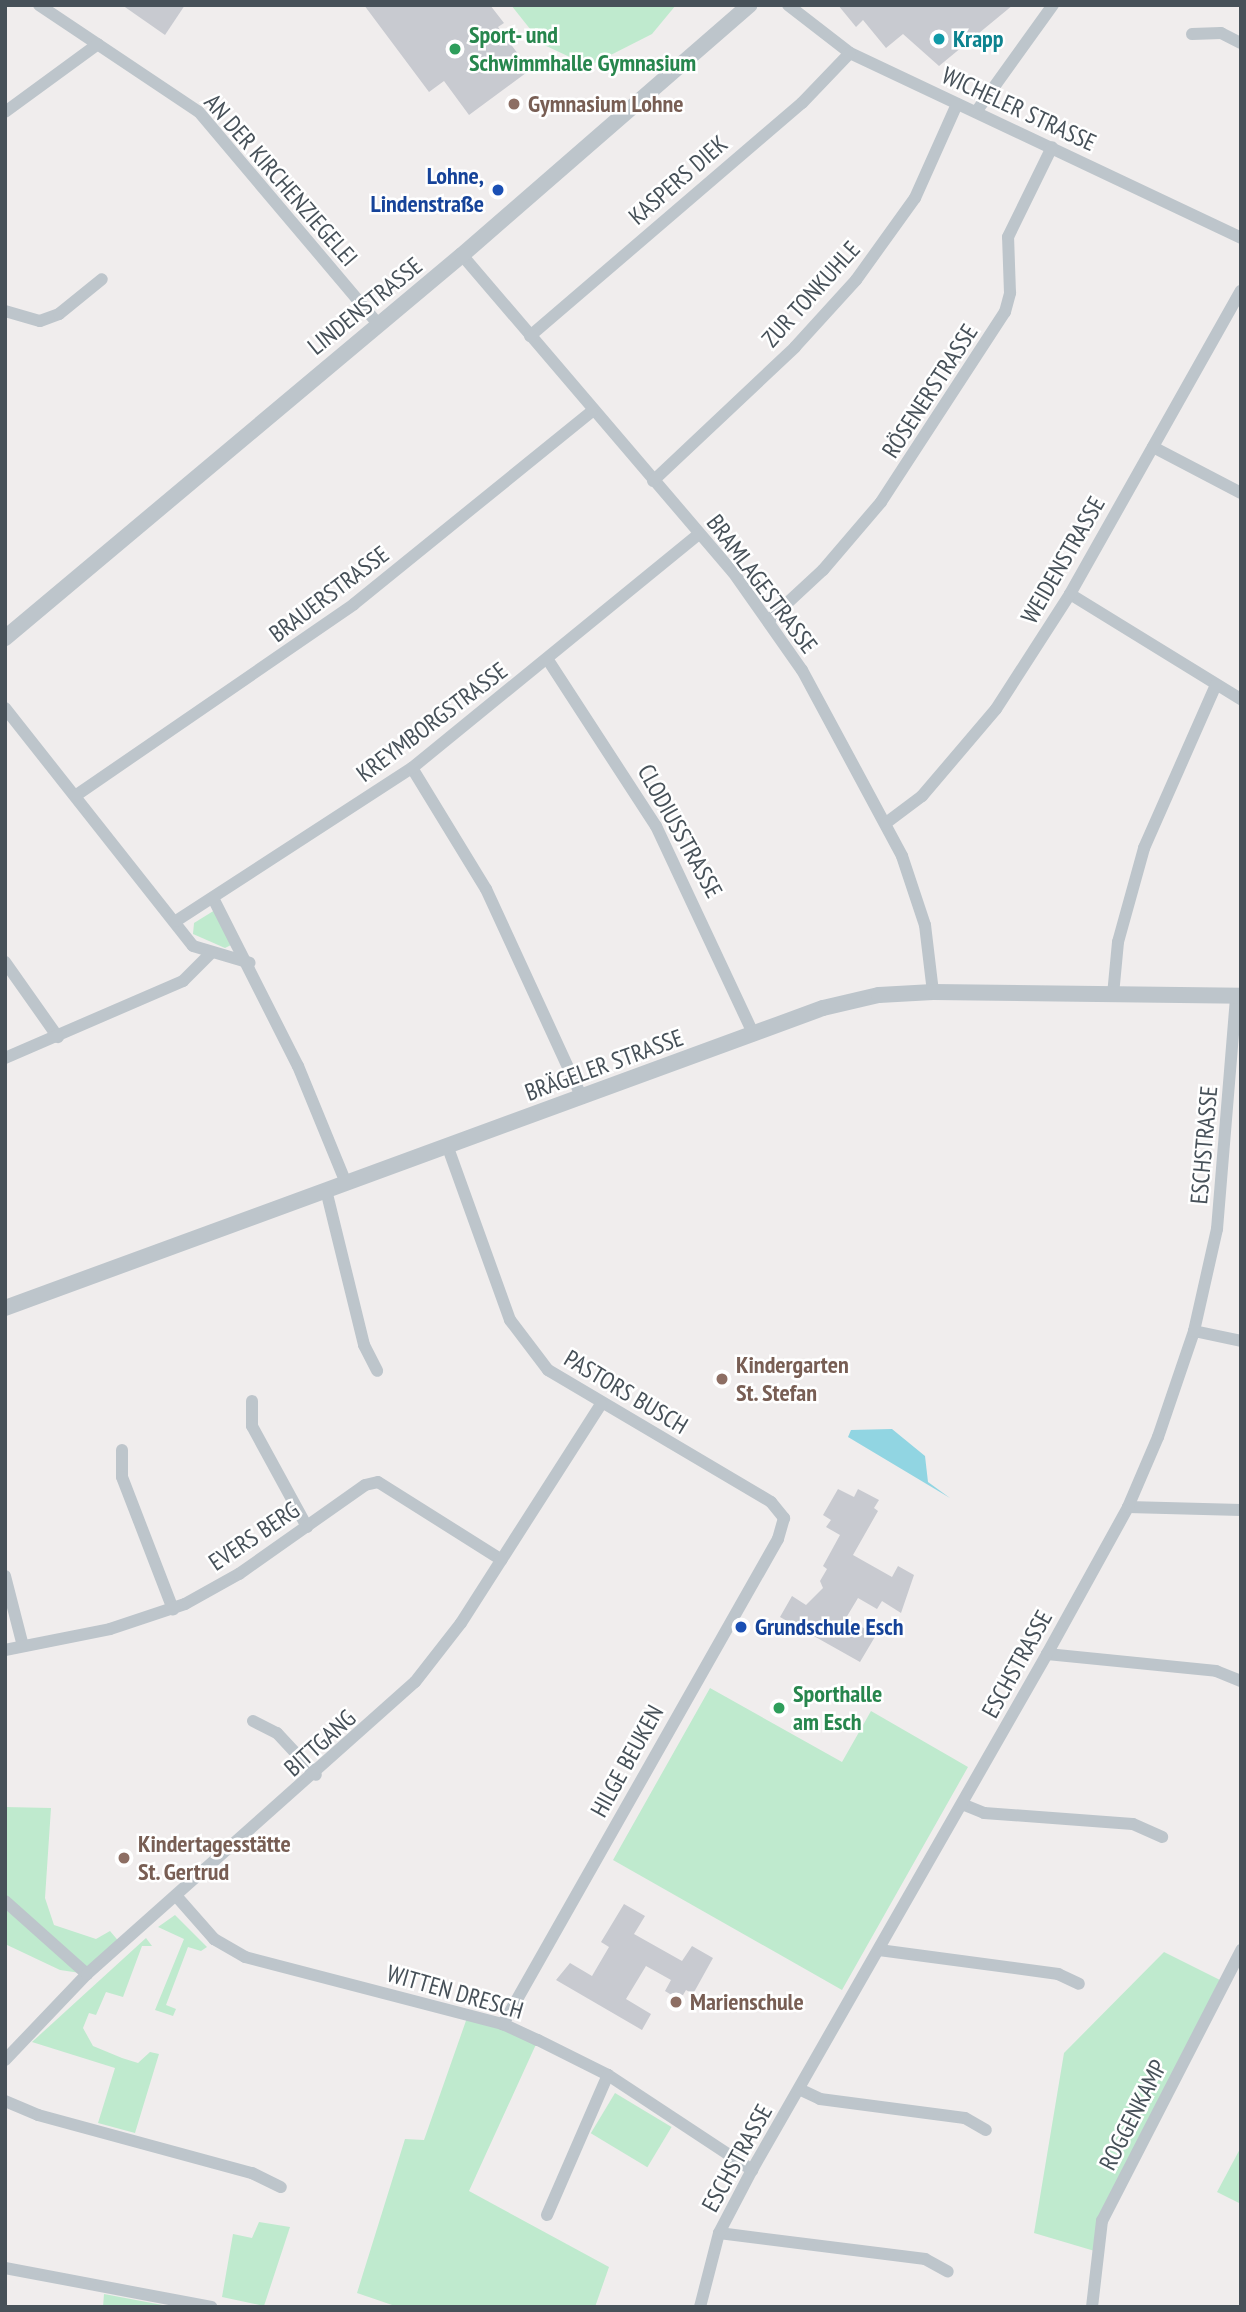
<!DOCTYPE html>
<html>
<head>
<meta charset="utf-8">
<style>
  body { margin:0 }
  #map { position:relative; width:1246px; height:2312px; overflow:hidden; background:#f0eded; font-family:"PT Sans Narrow",sans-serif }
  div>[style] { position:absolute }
  .green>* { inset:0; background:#bfeace; transform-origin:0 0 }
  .water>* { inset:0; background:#91d5e2 }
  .building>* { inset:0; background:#c8cad0 }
  .minor>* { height:12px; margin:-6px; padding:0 6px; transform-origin:6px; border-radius:6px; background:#bdc5cb }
  .tertiary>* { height:16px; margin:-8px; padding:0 8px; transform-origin:8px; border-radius:8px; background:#bdc5cb }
  .dots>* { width:19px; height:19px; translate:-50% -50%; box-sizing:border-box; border:4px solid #fff; border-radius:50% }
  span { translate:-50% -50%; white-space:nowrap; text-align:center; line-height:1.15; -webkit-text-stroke:5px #fff; paint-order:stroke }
  .leisure-label { font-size:24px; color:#27864d; font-weight:700 }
  .left { translate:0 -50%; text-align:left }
  .culture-label { font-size:24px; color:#0d838f; font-weight:700 }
  .education-label { font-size:24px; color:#785e54; font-weight:700 }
  .street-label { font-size:24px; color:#475159 }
  .transit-label { font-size:24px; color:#164399; font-weight:700 }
  .right { translate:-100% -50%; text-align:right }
  .frame { position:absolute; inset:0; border:7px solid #475159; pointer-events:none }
</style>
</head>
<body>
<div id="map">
  <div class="green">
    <i style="clip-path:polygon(511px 5px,676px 5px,652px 34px,589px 66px,542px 44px)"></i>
    <i style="clip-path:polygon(215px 910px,231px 945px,225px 948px,193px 934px,194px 923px)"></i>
    <i style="clip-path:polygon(710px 1688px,842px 1762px,871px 1711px,968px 1767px,842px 1990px,613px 1860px)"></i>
    <i style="clip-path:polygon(5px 1807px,51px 1808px,45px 1898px,54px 1925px,96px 1939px,110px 1931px,121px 1944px,87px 1974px,60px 1970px,5px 1944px)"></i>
    <i style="clip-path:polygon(175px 1915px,207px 1947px,201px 1951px,188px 1947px,166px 2005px,176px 2009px,173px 2016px,155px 2010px,184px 1939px,158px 1927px)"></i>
    <i style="clip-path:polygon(146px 1938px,152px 1946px,142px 1946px,123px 1997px,106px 1992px,96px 2015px,89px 2013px,83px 2028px,93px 2046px,122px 2058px,138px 2063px,150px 2052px,159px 2054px,135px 2133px,98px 2123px,115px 2068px,32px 2042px)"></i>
    <i style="clip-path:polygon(1164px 1952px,1224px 1982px,1102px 2221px,1098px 2252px,1034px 2233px,1064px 2053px)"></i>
    <i style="clip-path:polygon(468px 2015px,538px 2040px,469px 2191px,609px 2267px,595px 2307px,398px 2307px,357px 2293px,405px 2139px,424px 2140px)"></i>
    <i style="left:615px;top:2093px;width:66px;height:47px;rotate:31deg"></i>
    <i style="clip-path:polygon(1241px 2147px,1241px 2204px,1217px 2192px)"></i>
    <i style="clip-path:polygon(259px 2222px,290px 2227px,264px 2306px,222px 2297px,233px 2234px,252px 2238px)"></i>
    <i style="clip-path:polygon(104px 2294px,173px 2307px,103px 2307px)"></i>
  </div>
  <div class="water">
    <i style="clip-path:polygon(892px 1429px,925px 1456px,928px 1482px,950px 1498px,848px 1437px,851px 1430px)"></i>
  </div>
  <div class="building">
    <i style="clip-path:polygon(122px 5px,185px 5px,165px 35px)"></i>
    <i style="clip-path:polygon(364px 5px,490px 5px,504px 23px,498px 27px,530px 70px,469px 115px,444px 81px,429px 92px)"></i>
    <i style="clip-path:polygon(838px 5px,1013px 5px,939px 66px,903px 34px,886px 48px,863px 20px,856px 27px)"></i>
    <i style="clip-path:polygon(838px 1489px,854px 1497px,858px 1489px,879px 1500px,874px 1508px,878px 1511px,853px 1555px,892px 1577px,898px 1566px,914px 1575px,901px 1613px,882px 1601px,877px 1609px,858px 1598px,846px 1618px,876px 1635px,860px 1662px,780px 1617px,792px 1596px,806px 1605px,823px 1588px,820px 1581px,827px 1569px,823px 1566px,840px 1535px,826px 1527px,831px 1520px,823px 1515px)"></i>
    <i style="clip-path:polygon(624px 1904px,645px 1916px,634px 1934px,682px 1961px,692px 1946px,713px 1958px,693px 1994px,686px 1990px,680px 2000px,665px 1991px,671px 1980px,646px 1966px,626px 1999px,651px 2014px,642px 2030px,556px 1980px,570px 1963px,592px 1976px,609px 1947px,601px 1942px)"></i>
  </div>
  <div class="minor">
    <i style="left:39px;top:5px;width:192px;rotate:33.8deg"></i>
    <i style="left:199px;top:112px;width:276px;rotate:49.8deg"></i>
    <i style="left:788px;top:5px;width:78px;rotate:37.7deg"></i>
    <i style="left:850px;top:53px;width:433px;rotate:25.3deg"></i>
    <i style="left:1192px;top:34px;width:29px;rotate:-2deg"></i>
    <i style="left:1221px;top:33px;width:22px;rotate:27deg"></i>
    <i style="left:5px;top:112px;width:115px;rotate:-36.2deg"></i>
    <i style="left:976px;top:112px;width:132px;rotate:-54.3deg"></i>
    <i style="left:462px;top:255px;width:417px;rotate:49.5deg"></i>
    <i style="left:733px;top:572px;width:120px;rotate:54.9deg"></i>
    <i style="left:802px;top:670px;width:211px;rotate:61.7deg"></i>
    <i style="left:902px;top:856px;width:73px;rotate:71.6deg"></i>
    <i style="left:925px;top:925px;width:67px;rotate:83.2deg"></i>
    <i style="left:5px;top:311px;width:36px;rotate:16deg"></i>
    <i style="left:40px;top:321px;width:20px;rotate:-20deg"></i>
    <i style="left:59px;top:314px;width:55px;rotate:-39.1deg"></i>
    <i style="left:530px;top:336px;width:358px;rotate:-40.6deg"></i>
    <i style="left:802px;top:103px;width:69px;rotate:-46.2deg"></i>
    <i style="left:1153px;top:447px;width:99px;rotate:27.6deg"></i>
    <i style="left:653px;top:481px;width:195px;rotate:-43.3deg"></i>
    <i style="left:795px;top:347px;width:91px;rotate:-47.7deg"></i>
    <i style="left:856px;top:280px;width:101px;rotate:-54.3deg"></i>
    <i style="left:915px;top:198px;width:103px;rotate:-65.9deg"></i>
    <i style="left:1070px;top:594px;width:201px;rotate:31.6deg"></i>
    <i style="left:769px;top:620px;width:74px;rotate:-42.8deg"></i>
    <i style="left:823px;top:570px;width:89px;rotate:-49.5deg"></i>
    <i style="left:881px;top:502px;width:227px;rotate:-56.9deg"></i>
    <i style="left:1005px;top:312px;width:20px;rotate:-75deg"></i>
    <i style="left:1010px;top:293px;width:56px;rotate:-92deg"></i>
    <i style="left:1008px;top:237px;width:100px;rotate:-63.9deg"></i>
    <i style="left:548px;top:660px;width:198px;rotate:57deg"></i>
    <i style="left:656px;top:826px;width:231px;rotate:64.9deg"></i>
    <i style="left:5px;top:708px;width:303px;rotate:51.7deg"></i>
    <i style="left:193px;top:946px;width:59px;rotate:16.6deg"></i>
    <i style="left:412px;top:768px;width:142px;rotate:58.6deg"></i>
    <i style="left:486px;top:889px;width:230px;rotate:65.3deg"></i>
    <i style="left:78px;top:794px;width:335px;rotate:-34.5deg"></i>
    <i style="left:354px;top:604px;width:306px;rotate:-39deg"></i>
    <i style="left:886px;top:823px;width:45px;rotate:-36.9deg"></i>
    <i style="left:922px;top:796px;width:114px;rotate:-49.6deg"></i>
    <i style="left:996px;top:709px;width:137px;rotate:-57.2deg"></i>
    <i style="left:1070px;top:594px;width:348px;rotate:-60.6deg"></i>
    <i style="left:214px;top:900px;width:186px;rotate:63.2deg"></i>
    <i style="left:298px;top:1066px;width:126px;rotate:67.7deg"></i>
    <i style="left:176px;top:921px;width:281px;rotate:-33deg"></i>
    <i style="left:412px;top:768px;width:370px;rotate:-39.2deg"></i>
    <i style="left:5px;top:962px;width:92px;rotate:54.8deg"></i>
    <i style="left:1113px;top:995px;width:53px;rotate:-84.6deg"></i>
    <i style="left:1118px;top:942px;width:98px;rotate:-74.5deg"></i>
    <i style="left:1144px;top:848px;width:178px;rotate:-66.2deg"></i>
    <i style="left:5px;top:1058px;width:194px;rotate:-23.4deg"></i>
    <i style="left:183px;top:981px;width:40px;rotate:-45deg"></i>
    <i style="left:447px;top:1145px;width:186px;rotate:70.2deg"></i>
    <i style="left:510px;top:1320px;width:63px;rotate:52.8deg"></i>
    <i style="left:548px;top:1370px;width:259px;rotate:30.6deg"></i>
    <i style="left:771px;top:1502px;width:21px;rotate:51deg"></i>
    <i style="left:784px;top:1518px;width:22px;rotate:106deg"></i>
    <i style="left:778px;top:1539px;width:558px;rotate:119.55deg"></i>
    <i style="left:326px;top:1190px;width:160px;rotate:76.2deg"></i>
    <i style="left:364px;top:1345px;width:29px;rotate:63deg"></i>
    <i style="left:1194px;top:1331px;width:48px;rotate:12deg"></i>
    <i style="left:252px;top:1401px;width:25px;rotate:90deg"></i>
    <i style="left:252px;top:1426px;width:115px;rotate:61.4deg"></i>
    <i style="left:122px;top:1450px;width:27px;rotate:90deg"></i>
    <i style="left:122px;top:1477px;width:142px;rotate:68.9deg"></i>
    <i style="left:1128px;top:1507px;width:113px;rotate:1.5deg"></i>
    <i style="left:5px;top:1576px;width:72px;rotate:75.6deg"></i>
    <i style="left:5px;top:1650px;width:107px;rotate:-11.3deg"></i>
    <i style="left:110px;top:1629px;width:79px;rotate:-18.4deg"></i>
    <i style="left:185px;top:1604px;width:62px;rotate:-29.1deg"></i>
    <i style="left:239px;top:1574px;width:154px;rotate:-35.2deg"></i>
    <i style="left:365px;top:1485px;width:13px;rotate:-13deg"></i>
    <i style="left:378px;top:1482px;width:146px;rotate:32.2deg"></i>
    <i style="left:1047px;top:1654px;width:170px;rotate:5.7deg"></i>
    <i style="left:1216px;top:1671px;width:27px;rotate:22deg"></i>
    <i style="left:253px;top:1721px;width:27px;rotate:27deg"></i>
    <i style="left:277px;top:1733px;width:57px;rotate:47.1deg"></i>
    <i style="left:962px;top:1804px;width:24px;rotate:22deg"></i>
    <i style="left:984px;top:1813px;width:149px;rotate:4.2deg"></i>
    <i style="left:1133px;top:1824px;width:32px;rotate:24deg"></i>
    <i style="left:178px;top:1898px;width:55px;rotate:48.7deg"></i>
    <i style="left:214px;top:1939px;width:36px;rotate:30deg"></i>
    <i style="left:245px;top:1957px;width:267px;rotate:14.6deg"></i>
    <i style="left:503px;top:2024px;width:38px;rotate:25deg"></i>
    <i style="left:538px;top:2040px;width:78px;rotate:26.6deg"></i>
    <i style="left:608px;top:2075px;width:173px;rotate:33.4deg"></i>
    <i style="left:5px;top:1901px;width:110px;rotate:41.7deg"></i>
    <i style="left:879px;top:1950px;width:181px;rotate:7.6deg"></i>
    <i style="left:1058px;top:1974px;width:23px;rotate:25deg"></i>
    <i style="left:5px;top:2060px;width:119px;rotate:-46.4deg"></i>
    <i style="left:87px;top:1974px;width:439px;rotate:-41.7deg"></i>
    <i style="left:415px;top:1682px;width:75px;rotate:-52.1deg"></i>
    <i style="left:461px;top:1623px;width:260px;rotate:-57.4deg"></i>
    <i style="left:799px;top:2089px;width:23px;rotate:25deg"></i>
    <i style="left:820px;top:2099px;width:146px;rotate:7.5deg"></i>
    <i style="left:965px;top:2118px;width:24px;rotate:30deg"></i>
    <i style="left:5px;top:2101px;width:36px;rotate:23deg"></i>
    <i style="left:38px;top:2115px;width:222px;rotate:15.2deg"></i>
    <i style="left:252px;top:2173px;width:32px;rotate:26deg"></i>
    <i style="left:547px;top:2215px;width:153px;rotate:-66.5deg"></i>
    <i style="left:719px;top:2233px;width:208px;rotate:7.2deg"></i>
    <i style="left:925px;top:2259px;width:26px;rotate:29deg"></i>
    <i style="left:5px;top:2268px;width:210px;rotate:10.7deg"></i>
    <i style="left:700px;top:2307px;width:76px;rotate:-75.6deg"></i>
    <i style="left:719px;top:2233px;width:71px;rotate:-62.4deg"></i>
    <i style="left:752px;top:2170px;width:594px;rotate:-60.24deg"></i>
    <i style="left:1047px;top:1654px;width:168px;rotate:-61.1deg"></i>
    <i style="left:1128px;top:1507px;width:76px;rotate:-66.8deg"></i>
    <i style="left:1158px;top:1437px;width:112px;rotate:-71.2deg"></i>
    <i style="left:1194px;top:1331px;width:105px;rotate:-77.3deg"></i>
    <i style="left:1217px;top:1229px;width:234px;rotate:-85.3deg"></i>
    <i style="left:1092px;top:2307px;width:87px;rotate:-83.4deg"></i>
    <i style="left:1102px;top:2221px;width:305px;rotate:-62.8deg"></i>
  </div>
  <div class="tertiary">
    <i style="left:5px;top:638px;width:596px;rotate:-39.97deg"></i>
    <i style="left:462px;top:255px;width:381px;rotate:-41deg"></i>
    <i style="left:5px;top:1308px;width:871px;rotate:-20.14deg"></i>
    <i style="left:823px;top:1008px;width:57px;rotate:-13.1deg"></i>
    <i style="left:879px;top:995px;width:54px;rotate:-3.2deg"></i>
    <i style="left:933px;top:992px;width:308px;rotate:0.7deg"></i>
  </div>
  <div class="dots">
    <i style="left:939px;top:39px;background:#0f9aa8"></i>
    <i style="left:455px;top:49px;background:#2e9e5b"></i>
    <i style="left:514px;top:104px;background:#8d6e63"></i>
    <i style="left:498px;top:190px;background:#1a4fb4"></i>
    <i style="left:722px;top:1379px;background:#8d6e63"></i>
    <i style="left:741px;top:1627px;background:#1a4fb4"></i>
    <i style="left:779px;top:1708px;background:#2e9e5b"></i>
    <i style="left:124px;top:1858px;background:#8d6e63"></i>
    <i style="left:676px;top:2002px;background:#8d6e63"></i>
  </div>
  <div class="leisure-label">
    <span class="left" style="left:469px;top:49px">Sport- und<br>Schwimmhalle Gymnasium</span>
    <span class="left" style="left:793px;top:1708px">Sporthalle<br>am Esch</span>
  </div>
  <div class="culture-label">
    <span class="left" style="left:953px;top:39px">Krapp</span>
  </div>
  <div class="education-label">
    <span class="left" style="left:528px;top:104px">Gymnasium Lohne</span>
    <span class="left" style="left:736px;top:1379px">Kindergarten<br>St. Stefan</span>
    <span class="left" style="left:138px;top:1858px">Kindertagesstätte<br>St. Gertrud</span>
    <span class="left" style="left:690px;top:2002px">Marienschule</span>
  </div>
  <div class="street-label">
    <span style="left:1019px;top:109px;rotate:25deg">WICHELER STRASSE</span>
    <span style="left:281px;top:180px;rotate:49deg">AN DER KIRCHENZIEGELEI</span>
    <span style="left:678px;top:180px;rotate:-41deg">KASPERS DIEK</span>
    <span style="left:811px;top:294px;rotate:-48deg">ZUR TONKUHLE</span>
    <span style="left:365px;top:306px;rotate:-39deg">LINDENSTRASSE</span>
    <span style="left:930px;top:391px;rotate:-57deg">RÖSENERSTRASSE</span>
    <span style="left:1063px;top:560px;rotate:-60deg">WEIDENSTRASSE</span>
    <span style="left:762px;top:584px;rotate:53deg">BRAMLAGESTRASSE</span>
    <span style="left:329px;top:594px;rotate:-37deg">BRAUERSTRASSE</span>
    <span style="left:432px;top:722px;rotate:-37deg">KREYMBORGSTRASSE</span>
    <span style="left:680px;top:831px;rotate:61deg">CLODIUSSTRASSE</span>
    <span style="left:604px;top:1065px;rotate:-20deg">BRÄGELER STRASSE</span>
    <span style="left:1204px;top:1145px;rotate:-85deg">ESCHSTRASSE</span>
    <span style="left:626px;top:1392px;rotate:31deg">PASTORS BUSCH</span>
    <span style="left:254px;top:1536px;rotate:-34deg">EVERS BERG</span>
    <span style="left:1017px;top:1664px;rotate:-61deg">ESCHSTRASSE</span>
    <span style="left:320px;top:1743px;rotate:-42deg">BITTGANG</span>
    <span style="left:627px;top:1761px;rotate:-61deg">HILGE BEUKEN</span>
    <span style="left:455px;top:1992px;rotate:16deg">WITTEN DRESCH</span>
    <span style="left:1133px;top:2115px;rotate:-63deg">ROGGENKAMP</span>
    <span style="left:737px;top:2158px;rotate:-61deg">ESCHSTRASSE</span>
  </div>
  <div class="transit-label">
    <span class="right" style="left:484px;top:190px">Lohne,<br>Lindenstraße</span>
    <span class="left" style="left:755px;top:1627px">Grundschule Esch</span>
  </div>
  <div class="frame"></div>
</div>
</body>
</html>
